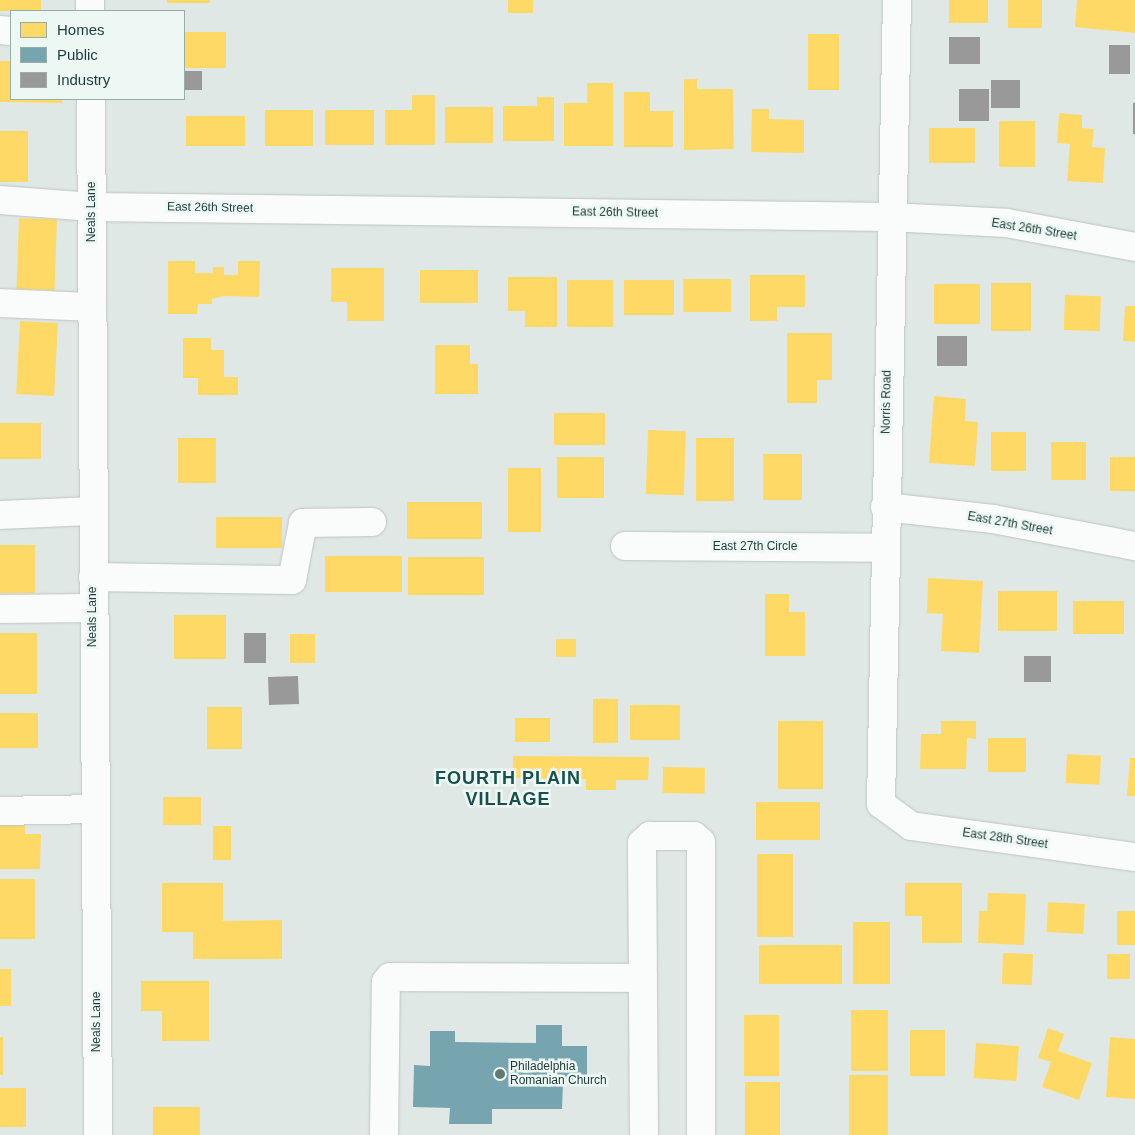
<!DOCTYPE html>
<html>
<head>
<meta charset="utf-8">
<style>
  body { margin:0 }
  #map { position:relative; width:1135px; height:1135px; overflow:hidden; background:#e0e8e6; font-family:Helvetica,sans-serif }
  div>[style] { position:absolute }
  .homes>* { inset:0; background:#ffd966; transform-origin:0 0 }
  .public>* { inset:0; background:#76a5af }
  .industry>* { inset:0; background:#999; transform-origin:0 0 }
  .roads { filter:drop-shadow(0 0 1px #bdc5c3) drop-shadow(0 0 1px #bdc5c3) }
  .minor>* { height:28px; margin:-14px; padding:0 14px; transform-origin:14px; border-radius:14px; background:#fafcfb }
  .dots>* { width:14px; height:14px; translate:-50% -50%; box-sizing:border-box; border:2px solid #edf7f4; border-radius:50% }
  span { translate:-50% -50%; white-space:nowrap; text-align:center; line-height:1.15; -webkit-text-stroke:5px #edf7f4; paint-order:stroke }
  .street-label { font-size:12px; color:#1d3c39 }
  .poi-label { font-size:12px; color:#1d3c39 }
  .left { translate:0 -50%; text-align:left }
  .district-label { font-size:18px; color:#17504c; font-weight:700; letter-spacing:1px }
  .legend { position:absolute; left:10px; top:10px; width:175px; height:90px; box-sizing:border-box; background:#edf7f4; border:1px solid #9aaca9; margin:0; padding:6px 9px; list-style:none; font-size:15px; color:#1d3c39 }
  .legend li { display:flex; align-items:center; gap:10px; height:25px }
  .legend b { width:25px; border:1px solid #9aaca9 }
</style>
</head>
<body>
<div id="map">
  <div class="homes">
    <i style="left:0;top:0;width:41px;height:11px"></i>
    <i style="left:167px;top:0;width:43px;height:3px"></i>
    <i style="left:508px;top:0;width:25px;height:13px"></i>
    <i style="left:949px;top:0;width:39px;height:23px"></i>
    <i style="left:1008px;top:0;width:34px;height:28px"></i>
    <i style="clip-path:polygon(1077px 0,1135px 0,1135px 33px,1075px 27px)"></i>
    <i style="left:184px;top:32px;width:42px;height:36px"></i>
    <i style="left:808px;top:34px;width:31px;height:56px"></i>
    <i style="clip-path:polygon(0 61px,11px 61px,11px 99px,62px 99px,62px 103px,0 102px)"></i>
    <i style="clip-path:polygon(684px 79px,697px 79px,697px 89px,733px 89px,734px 149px,684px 150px)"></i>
    <i style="clip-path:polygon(587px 83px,613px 83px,613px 146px,564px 146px,564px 103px,587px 103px)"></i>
    <i style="clip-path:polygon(624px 92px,650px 92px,650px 111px,673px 111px,673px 147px,624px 147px)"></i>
    <i style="clip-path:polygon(412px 95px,435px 95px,435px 145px,385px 145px,385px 110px,412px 110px)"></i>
    <i style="clip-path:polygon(537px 97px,554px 97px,554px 141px,503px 141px,503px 106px,537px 106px)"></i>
    <i style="left:445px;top:107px;width:48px;height:36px"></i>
    <i style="clip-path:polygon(752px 109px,769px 109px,769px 119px,804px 120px,804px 153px,751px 152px)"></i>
    <i style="left:265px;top:110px;width:48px;height:36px"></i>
    <i style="left:325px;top:110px;width:49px;height:35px"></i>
    <i style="clip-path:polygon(1059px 113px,1082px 115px,1082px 128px,1094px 129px,1092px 147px,1105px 148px,1103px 183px,1067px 181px,1070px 144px,1057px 143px)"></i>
    <i style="left:186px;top:116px;width:59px;height:30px"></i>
    <i style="left:999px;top:121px;width:36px;height:46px"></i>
    <i style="left:929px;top:128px;width:46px;height:35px"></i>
    <i style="left:0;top:131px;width:28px;height:51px"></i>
    <i style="left:19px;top:218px;width:38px;height:71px;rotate:2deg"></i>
    <i style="clip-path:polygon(168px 261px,195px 261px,195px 273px,213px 273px,213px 267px,224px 267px,224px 275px,238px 275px,238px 261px,260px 261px,259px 297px,224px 296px,212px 299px,212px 304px,198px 304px,197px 314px,168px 314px)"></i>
    <i style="clip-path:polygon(331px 268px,384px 268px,384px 321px,347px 321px,347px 302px,331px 302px)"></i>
    <i style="left:420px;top:270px;width:58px;height:33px"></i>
    <i style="clip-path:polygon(750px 275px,805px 275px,805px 307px,777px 307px,777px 321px,750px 321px)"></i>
    <i style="clip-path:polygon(508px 277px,557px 277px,557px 327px,525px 327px,525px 311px,508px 311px)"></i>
    <i style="left:683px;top:279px;width:48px;height:33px"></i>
    <i style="left:567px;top:280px;width:46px;height:47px"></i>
    <i style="left:624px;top:280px;width:50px;height:35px"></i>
    <i style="left:991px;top:283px;width:40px;height:48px"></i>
    <i style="left:934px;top:284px;width:46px;height:40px"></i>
    <i style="left:1065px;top:295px;width:36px;height:35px;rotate:2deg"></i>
    <i style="clip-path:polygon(1125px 306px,1135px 306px,1135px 342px,1123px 341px)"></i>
    <i style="left:20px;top:321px;width:38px;height:73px;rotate:3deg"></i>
    <i style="clip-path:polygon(787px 333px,832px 333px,832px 380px,817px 380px,817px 403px,787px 403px)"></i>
    <i style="clip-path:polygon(183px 338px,211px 338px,211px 350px,224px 350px,224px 377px,238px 377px,238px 395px,198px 395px,198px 378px,183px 378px)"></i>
    <i style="clip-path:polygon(435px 345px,470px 345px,470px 364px,478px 364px,478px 394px,435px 394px)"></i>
    <i style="clip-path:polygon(934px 396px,966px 399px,965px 421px,978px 422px,975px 466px,929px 463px)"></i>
    <i style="left:554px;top:413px;width:51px;height:32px"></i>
    <i style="left:0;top:423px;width:41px;height:36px"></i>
    <i style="left:648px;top:430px;width:38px;height:64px;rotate:2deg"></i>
    <i style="left:991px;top:432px;width:35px;height:39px"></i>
    <i style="left:178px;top:438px;width:38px;height:45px"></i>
    <i style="left:696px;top:438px;width:38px;height:63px"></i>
    <i style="left:1051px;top:442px;width:35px;height:38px"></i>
    <i style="left:763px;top:454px;width:39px;height:46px"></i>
    <i style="left:557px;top:457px;width:47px;height:41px"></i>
    <i style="left:1110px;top:457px;width:25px;height:34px"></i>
    <i style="left:508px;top:468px;width:33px;height:64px"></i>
    <i style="left:407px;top:502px;width:75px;height:37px"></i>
    <i style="left:216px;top:517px;width:66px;height:31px"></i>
    <i style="left:0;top:545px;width:35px;height:48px"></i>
    <i style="left:325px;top:556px;width:77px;height:36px"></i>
    <i style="left:408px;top:557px;width:76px;height:38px"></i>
    <i style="clip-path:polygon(928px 578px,983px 581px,979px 653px,941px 651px,943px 614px,927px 613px)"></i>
    <i style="left:998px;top:591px;width:59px;height:40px"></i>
    <i style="clip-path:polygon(765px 594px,789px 594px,789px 612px,805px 612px,805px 656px,765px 656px)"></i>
    <i style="left:1073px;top:601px;width:51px;height:33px"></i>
    <i style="left:174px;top:615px;width:52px;height:44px"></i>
    <i style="left:0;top:633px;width:37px;height:61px"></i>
    <i style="left:290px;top:634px;width:25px;height:29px"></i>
    <i style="left:556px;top:639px;width:20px;height:18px"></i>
    <i style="left:593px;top:699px;width:25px;height:44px"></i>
    <i style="left:630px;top:705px;width:50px;height:35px"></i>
    <i style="left:207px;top:707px;width:35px;height:42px"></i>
    <i style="left:0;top:713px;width:38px;height:35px"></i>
    <i style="left:515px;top:718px;width:35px;height:24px"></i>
    <i style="left:778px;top:721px;width:45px;height:68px"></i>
    <i style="clip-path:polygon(941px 721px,976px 721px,976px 739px,967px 738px,966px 769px,920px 769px,921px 734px,941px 734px)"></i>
    <i style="left:988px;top:738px;width:38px;height:34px"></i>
    <i style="left:1067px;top:754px;width:34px;height:29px;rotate:3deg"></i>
    <i style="clip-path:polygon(513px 756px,649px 757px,648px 780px,616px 780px,616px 790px,586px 790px,586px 779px,513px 778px)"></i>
    <i style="clip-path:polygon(1130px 758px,1135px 758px,1135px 796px,1127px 796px)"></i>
    <i style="left:663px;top:767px;width:42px;height:26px;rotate:1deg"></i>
    <i style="left:163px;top:797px;width:38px;height:28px"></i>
    <i style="left:756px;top:802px;width:64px;height:38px"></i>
    <i style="clip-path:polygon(0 819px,25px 819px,25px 834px,41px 834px,40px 869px,0 869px)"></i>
    <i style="left:213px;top:826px;width:18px;height:34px"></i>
    <i style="left:757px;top:854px;width:36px;height:83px"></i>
    <i style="left:0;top:879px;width:35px;height:60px"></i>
    <i style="clip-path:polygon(162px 883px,223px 883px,223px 921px,282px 920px,282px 959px,193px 959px,193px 932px,162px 932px)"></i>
    <i style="clip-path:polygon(905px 883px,962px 883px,962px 943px,922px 943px,922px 916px,905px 916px)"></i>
    <i style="clip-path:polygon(988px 893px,1026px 894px,1024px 945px,978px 943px,979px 911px,987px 911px)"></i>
    <i style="left:1048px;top:902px;width:37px;height:30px;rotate:3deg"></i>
    <i style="left:1117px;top:911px;width:18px;height:34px"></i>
    <i style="left:853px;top:922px;width:37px;height:62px"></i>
    <i style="left:842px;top:945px;width:39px;height:83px;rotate:90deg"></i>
    <i style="left:1003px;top:953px;width:30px;height:31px;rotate:2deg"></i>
    <i style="left:1107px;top:954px;width:23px;height:25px"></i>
    <i style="left:0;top:969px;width:11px;height:37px"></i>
    <i style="clip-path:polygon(141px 981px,209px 981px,209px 1041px,162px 1041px,162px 1011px,141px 1011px)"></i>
    <i style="left:851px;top:1010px;width:37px;height:61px"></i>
    <i style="left:744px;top:1015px;width:35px;height:61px"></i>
    <i style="clip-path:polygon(1048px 1028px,1064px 1034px,1058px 1051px,1092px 1063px,1079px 1100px,1042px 1087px,1051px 1062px,1038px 1058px)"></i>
    <i style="left:910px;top:1030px;width:35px;height:46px"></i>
    <i style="left:0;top:1037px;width:3px;height:38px"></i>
    <i style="clip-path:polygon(1110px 1037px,1135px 1039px,1135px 1099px,1106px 1097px)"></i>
    <i style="left:976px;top:1043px;width:43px;height:35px;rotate:4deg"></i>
    <i style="left:849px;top:1075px;width:39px;height:60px"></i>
    <i style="left:745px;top:1082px;width:35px;height:53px"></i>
    <i style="left:0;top:1088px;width:26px;height:39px"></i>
    <i style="left:153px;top:1107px;width:47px;height:28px"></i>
  </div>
  <div class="public">
    <i style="clip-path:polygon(536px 1025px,562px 1025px,562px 1046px,587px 1046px,587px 1082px,563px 1082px,562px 1109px,492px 1109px,492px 1124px,449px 1124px,450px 1108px,413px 1107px,414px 1065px,430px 1066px,430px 1031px,455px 1031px,455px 1042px,536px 1043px)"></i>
  </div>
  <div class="industry">
    <i style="left:949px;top:37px;width:31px;height:27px"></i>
    <i style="left:1109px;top:45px;width:21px;height:29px"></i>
    <i style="left:184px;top:71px;width:18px;height:19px"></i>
    <i style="left:991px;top:80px;width:29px;height:28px"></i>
    <i style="left:989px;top:89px;width:32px;height:30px;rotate:90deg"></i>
    <i style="left:1133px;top:103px;width:2px;height:31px"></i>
    <i style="left:937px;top:336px;width:30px;height:30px"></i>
    <i style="left:244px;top:633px;width:22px;height:30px"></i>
    <i style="left:1024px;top:656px;width:27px;height:26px"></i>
    <i style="left:298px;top:676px;width:28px;height:30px;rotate:88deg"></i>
  </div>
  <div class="roads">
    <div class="minor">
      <i style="left:90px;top:0;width:11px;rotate:90deg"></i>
      <i style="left:897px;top:0;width:804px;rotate:91.14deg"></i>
      <i style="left:881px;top:804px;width:37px;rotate:36deg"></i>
      <i style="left:911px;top:826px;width:226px;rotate:7.9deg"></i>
      <i style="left:0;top:30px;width:11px;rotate:5deg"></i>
      <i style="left:91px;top:99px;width:1036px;rotate:89.61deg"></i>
      <i style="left:0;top:200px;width:93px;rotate:4.3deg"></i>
      <i style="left:93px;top:207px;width:797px;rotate:0.72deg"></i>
      <i style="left:890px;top:217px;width:117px;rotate:2.9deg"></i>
      <i style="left:1007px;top:223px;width:130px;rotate:10.6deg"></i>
      <i style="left:0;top:303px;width:92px;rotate:2.5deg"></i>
      <i style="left:885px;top:507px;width:109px;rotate:6.3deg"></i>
      <i style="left:993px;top:519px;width:145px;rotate:10.8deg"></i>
      <i style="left:0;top:515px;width:92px;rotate:-2.5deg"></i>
      <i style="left:625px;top:546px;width:259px;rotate:0.4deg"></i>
      <i style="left:93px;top:577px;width:199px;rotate:0.9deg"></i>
      <i style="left:292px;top:580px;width:58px;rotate:-79.1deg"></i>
      <i style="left:303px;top:523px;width:69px;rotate:-0.8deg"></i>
      <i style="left:0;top:609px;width:93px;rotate:-0.6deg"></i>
      <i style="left:0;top:811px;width:95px;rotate:-1.2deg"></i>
      <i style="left:384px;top:1135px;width:153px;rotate:-89.3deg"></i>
      <i style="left:386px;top:982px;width:6px;rotate:-51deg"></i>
      <i style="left:390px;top:977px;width:253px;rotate:0.2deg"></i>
      <i style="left:644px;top:1135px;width:292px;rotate:-90.4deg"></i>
      <i style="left:642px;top:843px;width:11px;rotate:-41deg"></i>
      <i style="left:650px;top:836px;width:44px"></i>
      <i style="left:694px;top:836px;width:9px;rotate:41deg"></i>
      <i style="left:701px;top:842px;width:293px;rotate:90deg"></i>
    </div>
  </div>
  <div class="dots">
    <i style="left:500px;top:1074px;background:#617876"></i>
  </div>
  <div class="street-label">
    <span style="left:210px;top:208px;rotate:1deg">East 26th Street</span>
    <span style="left:92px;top:212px;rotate:-90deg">Neals Lane</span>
    <span style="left:615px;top:213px;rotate:1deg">East 26th Street</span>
    <span style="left:1034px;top:230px;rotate:9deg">East 26th Street</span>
    <span style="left:887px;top:402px;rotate:-89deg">Norris Road</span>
    <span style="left:1010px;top:524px;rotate:10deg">East 27th Street</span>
    <span style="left:755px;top:547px">East 27th Circle</span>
    <span style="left:93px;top:617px;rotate:-90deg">Neals Lane</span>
    <span style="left:1005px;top:839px;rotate:8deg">East 28th Street</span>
    <span style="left:97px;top:1022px;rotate:-90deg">Neals Lane</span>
  </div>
  <div class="poi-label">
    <span class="left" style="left:510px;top:1074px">Philadelphia<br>Romanian Church</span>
  </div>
  <div class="district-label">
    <span style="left:508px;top:789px">FOURTH PLAIN<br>VILLAGE</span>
  </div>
  <ul class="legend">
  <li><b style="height:14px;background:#ffd966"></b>Homes</li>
  <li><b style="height:14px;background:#76a5af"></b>Public</li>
  <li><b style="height:14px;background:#999"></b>Industry</li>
  </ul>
</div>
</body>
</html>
